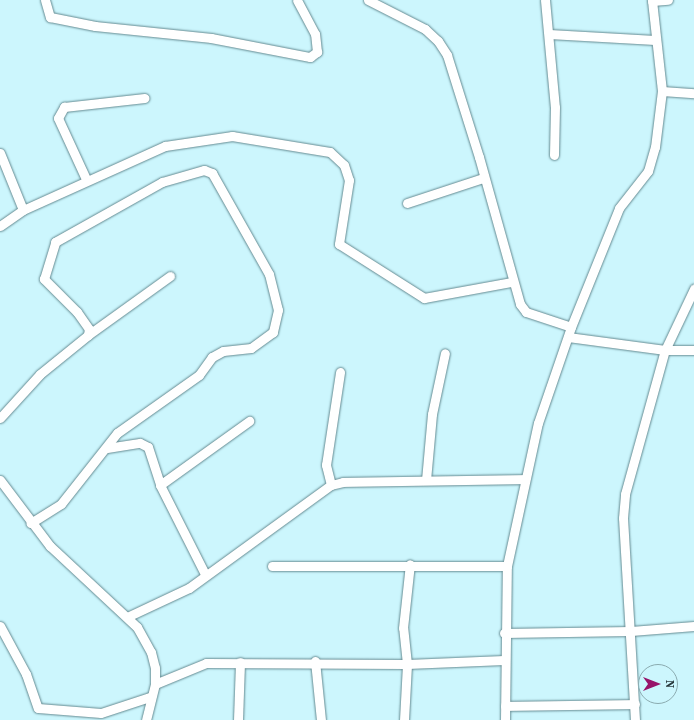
<!DOCTYPE html>
<html>
<head>
<meta charset="utf-8">
<style>
  body { margin:0 }
  #map { position:relative; width:694px; height:720px; overflow:hidden; background:#ccf6fd; font-family:"Source Serif 4",serif }
  div>[style] { position:absolute }
  .roads { filter:drop-shadow(0 0 1px #648a91) drop-shadow(0 0 1px #648a91) }
  .street>* { height:9px; margin:-4.5px; padding:0 4.5px; transform-origin:4.5px; border-radius:4.5px; background:#fff }
  span { translate:-50% -50%; white-space:nowrap; text-align:center; line-height:1.15; -webkit-text-stroke:3px #ccf6fd; paint-order:stroke }
  .north { position:absolute; left:638px; top:664px; width:40px; height:40px; box-sizing:border-box; background:#ccf6fd; border:1px solid #8aaaaf; border-radius:50%; rotate:90deg; font-size:11px; font-weight:700; line-height:16px; text-align:center; color:#27373a }
  .north::after { content:''; display:block; margin:auto; width:14px; height:18px; background:#97146a; clip-path:polygon(50% 0,100% 100%,50% 72%,0 100%) }
</style>
</head>
<body>
<div id="map">
  <div class="roads">
    <div class="street">
      <i style="left:45px;top:0;width:18px;rotate:74deg"></i>
      <i style="left:50px;top:17px;width:46px;rotate:11.3deg"></i>
      <i style="left:95px;top:26px;width:117px;rotate:5.9deg"></i>
      <i style="left:211px;top:38px;width:101px;rotate:10.9deg"></i>
      <i style="left:310px;top:57px;width:9px;rotate:-36deg"></i>
      <i style="left:317px;top:52px;width:18px;rotate:-96deg"></i>
      <i style="left:315px;top:34px;width:38px;rotate:-118deg"></i>
      <i style="left:368px;top:0;width:64px;rotate:27deg"></i>
      <i style="left:425px;top:29px;width:18px;rotate:43deg"></i>
      <i style="left:438px;top:41px;width:17px;rotate:57deg"></i>
      <i style="left:447px;top:55px;width:107px;rotate:72.6deg"></i>
      <i style="left:479px;top:157px;width:153px;rotate:74.4deg"></i>
      <i style="left:520px;top:304px;width:10px;rotate:53deg"></i>
      <i style="left:526px;top:312px;width:47px;rotate:18.4deg"></i>
      <i style="left:545px;top:0;width:107px;rotate:84.7deg"></i>
      <i style="left:555px;top:107px;width:48px;rotate:91.2deg"></i>
      <i style="left:652px;top:1px;width:16px;rotate:-4deg"></i>
      <i style="left:549px;top:34px;width:106px;rotate:3.2deg"></i>
      <i style="left:662px;top:91px;width:32px;rotate:4deg"></i>
      <i style="left:0;top:153px;width:61px;rotate:68deg"></i>
      <i style="left:86px;top:179px;width:67px;rotate:-114.7deg"></i>
      <i style="left:58px;top:118px;width:13px;rotate:-61deg"></i>
      <i style="left:64px;top:107px;width:81px;rotate:-6.4deg"></i>
      <i style="left:407px;top:203px;width:80px;rotate:-18.2deg"></i>
      <i style="left:0;top:226px;width:28px;rotate:-35deg"></i>
      <i style="left:23px;top:210px;width:156px;rotate:-24.3deg"></i>
      <i style="left:165px;top:146px;width:68px;rotate:-8.5deg"></i>
      <i style="left:232px;top:136px;width:99px;rotate:9.3deg"></i>
      <i style="left:330px;top:152px;width:19px;rotate:43deg"></i>
      <i style="left:344px;top:165px;width:16px;rotate:72deg"></i>
      <i style="left:349px;top:180px;width:65px;rotate:98.9deg"></i>
      <i style="left:339px;top:244px;width:101px;rotate:32.4deg"></i>
      <i style="left:424px;top:298px;width:88px;rotate:-10.4deg"></i>
      <i style="left:88px;top:335px;width:101px;rotate:-35.7deg"></i>
      <i style="left:568px;top:337px;width:98px;rotate:7.6deg"></i>
      <i style="left:665px;top:350px;width:29px"></i>
      <i style="left:0;top:418px;width:59px;rotate:-47.7deg"></i>
      <i style="left:40px;top:374px;width:62px;rotate:-39.1deg"></i>
      <i style="left:88px;top:335px;width:6px;rotate:-81deg"></i>
      <i style="left:89px;top:329px;width:21px;rotate:-125deg"></i>
      <i style="left:77px;top:312px;width:47px;rotate:-135deg"></i>
      <i style="left:44px;top:279px;width:39px;rotate:-73deg"></i>
      <i style="left:55px;top:242px;width:123px;rotate:-29.3deg"></i>
      <i style="left:162px;top:182px;width:44px;rotate:-15.9deg"></i>
      <i style="left:204px;top:170px;width:9px;rotate:21deg"></i>
      <i style="left:212px;top:173px;width:116px;rotate:60.6deg"></i>
      <i style="left:269px;top:274px;width:37px;rotate:76deg"></i>
      <i style="left:278px;top:310px;width:23px;rotate:103deg"></i>
      <i style="left:273px;top:332px;width:27px;rotate:144deg"></i>
      <i style="left:251px;top:348px;width:28px;rotate:174deg"></i>
      <i style="left:223px;top:351px;width:13px;rotate:151deg"></i>
      <i style="left:212px;top:357px;width:22px;rotate:126deg"></i>
      <i style="left:199px;top:375px;width:100px;rotate:144.7deg"></i>
      <i style="left:117px;top:433px;width:90px;rotate:128.3deg"></i>
      <i style="left:61px;top:504px;width:36px;rotate:148deg"></i>
      <i style="left:107px;top:448px;width:33px;rotate:-9deg"></i>
      <i style="left:140px;top:443px;width:9px;rotate:27deg"></i>
      <i style="left:148px;top:447px;width:40px;rotate:72deg"></i>
      <i style="left:160px;top:485px;width:100px;rotate:63.2deg"></i>
      <i style="left:0;top:480px;width:83px;rotate:52.9deg"></i>
      <i style="left:50px;top:546px;width:119px;rotate:43deg"></i>
      <i style="left:137px;top:627px;width:29px;rotate:61deg"></i>
      <i style="left:151px;top:652px;width:16px;rotate:76deg"></i>
      <i style="left:155px;top:668px;width:16px;rotate:90deg"></i>
      <i style="left:155px;top:684px;width:37px;rotate:104deg"></i>
      <i style="left:426px;top:480px;width:66px;rotate:-84.8deg"></i>
      <i style="left:432px;top:414px;width:62px;rotate:-78deg"></i>
      <i style="left:160px;top:485px;width:110px;rotate:-35.7deg"></i>
      <i style="left:331px;top:485px;width:21px;rotate:-104deg"></i>
      <i style="left:326px;top:465px;width:94px;rotate:-81.4deg"></i>
      <i style="left:272px;top:566px;width:235px"></i>
      <i style="left:127px;top:617px;width:68px;rotate:-25.1deg"></i>
      <i style="left:189px;top:588px;width:175px;rotate:-36deg"></i>
      <i style="left:331px;top:485px;width:12px;rotate:-14deg"></i>
      <i style="left:343px;top:482px;width:182px;rotate:-0.9deg"></i>
      <i style="left:0;top:626px;width:55px;rotate:61.6deg"></i>
      <i style="left:26px;top:674px;width:36px;rotate:71deg"></i>
      <i style="left:38px;top:708px;width:63px;rotate:4.5deg"></i>
      <i style="left:101px;top:713px;width:52px;rotate:-18.1deg"></i>
      <i style="left:504px;top:633px;width:127px;rotate:-0.9deg"></i>
      <i style="left:631px;top:631px;width:63px;rotate:-4.5deg"></i>
      <i style="left:315px;top:661px;width:59px;rotate:84.2deg"></i>
      <i style="left:155px;top:684px;width:55px;rotate:-22.4deg"></i>
      <i style="left:206px;top:663px;width:201px;rotate:0.3deg"></i>
      <i style="left:407px;top:664px;width:97px;rotate:-2.4deg"></i>
      <i style="left:505px;top:706px;width:130px;rotate:-0.9deg"></i>
      <i style="left:238px;top:720px;width:58px;rotate:-88deg"></i>
      <i style="left:404px;top:720px;width:56px;rotate:-86.9deg"></i>
      <i style="left:407px;top:664px;width:36px;rotate:-96deg"></i>
      <i style="left:403px;top:628px;width:64px;rotate:-83.8deg"></i>
      <i style="left:505px;top:720px;width:154px;rotate:-89.3deg"></i>
      <i style="left:507px;top:566px;width:146px;rotate:-77.8deg"></i>
      <i style="left:538px;top:423px;width:102px;rotate:-71deg"></i>
      <i style="left:571px;top:327px;width:128px;rotate:-68deg"></i>
      <i style="left:619px;top:208px;width:47px;rotate:-51.9deg"></i>
      <i style="left:648px;top:171px;width:25px;rotate:-74deg"></i>
      <i style="left:655px;top:147px;width:56px;rotate:-82.9deg"></i>
      <i style="left:662px;top:91px;width:92px;rotate:-96.3deg"></i>
      <i style="left:635px;top:720px;width:202px;rotate:-93.4deg"></i>
      <i style="left:623px;top:518px;width:24px;rotate:-85deg"></i>
      <i style="left:625px;top:494px;width:149px;rotate:-74.5deg"></i>
      <i style="left:665px;top:350px;width:68px;rotate:-64.6deg"></i>
    </div>
  </div>
  <div class="north">N</div>
</div>
</body>
</html>
